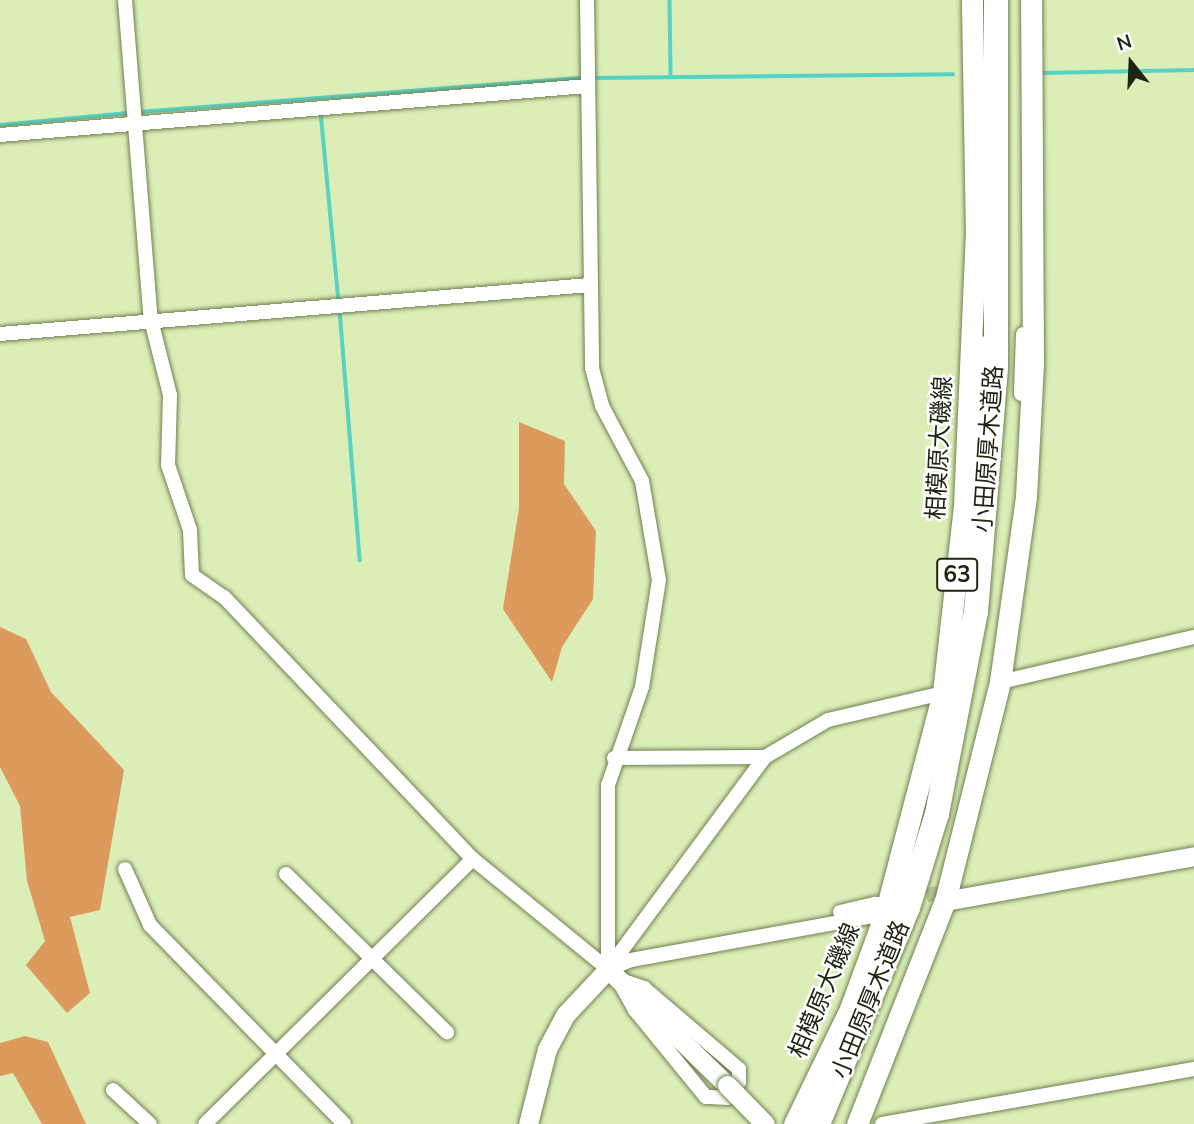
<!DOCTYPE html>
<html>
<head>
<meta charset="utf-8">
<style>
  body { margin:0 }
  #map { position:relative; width:1194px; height:1124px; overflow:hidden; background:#dbeeb8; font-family:"Nunito Sans","Noto Sans JP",sans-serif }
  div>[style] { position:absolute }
  .forest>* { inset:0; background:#dc9b5c }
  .stream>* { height:3.5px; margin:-1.75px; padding:0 1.75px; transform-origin:1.75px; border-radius:1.75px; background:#58d3c3 }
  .street-tunnel>* { height:14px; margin-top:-7px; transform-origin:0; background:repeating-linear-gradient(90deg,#b5c697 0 14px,transparent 0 21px) }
  .roads { filter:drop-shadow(0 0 2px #70804f) drop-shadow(0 0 2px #70804f) }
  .street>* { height:14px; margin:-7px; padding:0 7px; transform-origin:7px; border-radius:7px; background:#fff }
  .secondary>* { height:19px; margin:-9.5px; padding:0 9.5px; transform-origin:9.5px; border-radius:9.5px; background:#fff }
  .primary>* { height:21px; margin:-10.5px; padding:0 10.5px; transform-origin:10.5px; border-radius:10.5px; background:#fff }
  .highway>* { height:24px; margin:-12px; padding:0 12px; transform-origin:12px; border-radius:12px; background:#fff }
  .bridges { filter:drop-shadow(0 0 2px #70804f) drop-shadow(0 0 2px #70804f) }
  .secondary-bridge>* { height:19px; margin:-9.5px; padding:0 9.5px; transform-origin:9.5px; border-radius:9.5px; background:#fff }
  span { translate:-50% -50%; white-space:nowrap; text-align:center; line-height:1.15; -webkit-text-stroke:5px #fff; paint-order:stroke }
  .shield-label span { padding:2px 5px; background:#fff; border:2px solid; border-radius:5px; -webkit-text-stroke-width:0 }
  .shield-label { font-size:23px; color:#1f2511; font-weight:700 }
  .street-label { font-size:24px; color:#1f2511 }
  .north { position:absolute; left:1096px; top:28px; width:70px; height:70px; -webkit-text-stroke:5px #fff; paint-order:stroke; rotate:342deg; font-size:19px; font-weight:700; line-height:28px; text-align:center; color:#1f2511 }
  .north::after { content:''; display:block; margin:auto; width:24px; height:32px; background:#1f2511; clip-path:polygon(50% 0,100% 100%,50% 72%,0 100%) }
</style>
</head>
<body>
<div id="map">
  <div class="forest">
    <i style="clip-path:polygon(519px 422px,565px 441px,564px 484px,596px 531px,593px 599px,562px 647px,552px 682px,503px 609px,519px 508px)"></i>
    <i style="clip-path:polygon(0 627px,26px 639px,51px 692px,124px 770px,100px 910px,70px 917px,90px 993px,67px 1013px,26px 965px,45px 941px,27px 881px,20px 806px,0 767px)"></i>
    <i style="clip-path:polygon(25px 1036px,48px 1042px,86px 1124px,42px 1124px,13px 1073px,0 1076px,0 1043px)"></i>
  </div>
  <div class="stream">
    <i style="left:670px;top:0;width:76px;rotate:89.2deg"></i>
    <i style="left:1042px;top:73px;width:152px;rotate:-1.1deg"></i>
    <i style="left:592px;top:78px;width:361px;rotate:-0.6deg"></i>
    <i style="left:138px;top:112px;width:447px;rotate:-4.4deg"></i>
    <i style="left:321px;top:112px;width:192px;rotate:84.6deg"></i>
    <i style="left:0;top:125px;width:131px;rotate:-5.3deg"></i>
    <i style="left:340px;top:310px;width:251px;rotate:85.4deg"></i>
  </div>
  <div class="street-tunnel">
    <i style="left:906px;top:899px;width:50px;rotate:-10.4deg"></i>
  </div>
  <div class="roads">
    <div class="street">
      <i style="left:125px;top:0;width:321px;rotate:85.4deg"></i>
      <i style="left:151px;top:320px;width:77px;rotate:75.8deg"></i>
      <i style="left:170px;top:395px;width:70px;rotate:91.6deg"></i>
      <i style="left:168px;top:465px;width:69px;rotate:71.3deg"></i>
      <i style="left:190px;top:530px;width:45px;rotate:87.5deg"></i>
      <i style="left:192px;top:575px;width:39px;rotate:35deg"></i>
      <i style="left:224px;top:597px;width:361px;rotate:46.5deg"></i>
      <i style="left:473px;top:859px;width:174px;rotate:39.2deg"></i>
      <i style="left:587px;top:0;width:368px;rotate:89.2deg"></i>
      <i style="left:592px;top:368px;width:39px;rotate:75deg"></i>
      <i style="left:602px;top:406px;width:85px;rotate:61.9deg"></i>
      <i style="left:642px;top:481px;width:100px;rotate:80.3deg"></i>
      <i style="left:659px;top:580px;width:108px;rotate:99deg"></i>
      <i style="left:642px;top:687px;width:104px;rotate:109.1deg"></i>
      <i style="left:608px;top:785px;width:184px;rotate:90deg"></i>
      <i style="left:0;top:135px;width:589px;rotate:-4.77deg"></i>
      <i style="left:0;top:334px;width:592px;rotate:-4.75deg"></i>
      <i style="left:1021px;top:394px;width:60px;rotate:-88.1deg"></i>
      <i style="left:977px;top:438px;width:95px;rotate:-87.6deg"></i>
      <i style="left:1000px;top:682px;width:199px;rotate:-13.1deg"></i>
      <i style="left:614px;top:758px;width:151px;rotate:-0.4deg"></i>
      <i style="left:125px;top:869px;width:61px;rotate:65.9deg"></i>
      <i style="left:150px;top:925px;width:278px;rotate:45.7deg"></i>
      <i style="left:286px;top:874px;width:226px;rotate:44.5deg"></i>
      <i style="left:840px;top:912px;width:37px;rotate:-13deg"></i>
      <i style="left:608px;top:969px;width:264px;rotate:-53.5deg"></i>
      <i style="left:765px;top:757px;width:73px;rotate:-30.4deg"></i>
      <i style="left:828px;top:720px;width:118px;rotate:-13.2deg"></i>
      <i style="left:609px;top:969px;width:24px;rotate:-22deg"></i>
      <i style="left:631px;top:960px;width:258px;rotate:-10.3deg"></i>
      <i style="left:618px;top:979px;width:28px;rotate:19deg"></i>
      <i style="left:644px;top:988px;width:125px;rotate:40.5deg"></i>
      <i style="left:739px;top:1069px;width:13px;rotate:90deg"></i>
      <i style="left:739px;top:1082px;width:19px;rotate:125deg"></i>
      <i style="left:728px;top:1098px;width:22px;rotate:-177deg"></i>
      <i style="left:706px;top:1097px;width:112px;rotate:-129.2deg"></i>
      <i style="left:635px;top:1010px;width:35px;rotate:-119deg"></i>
      <i style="left:113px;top:1090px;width:50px;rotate:42.6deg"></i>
      <i style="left:205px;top:1124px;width:377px;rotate:-44.7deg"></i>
      <i style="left:882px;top:1124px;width:317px;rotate:-10deg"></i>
    </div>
    <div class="secondary">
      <i style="left:945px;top:901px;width:253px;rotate:-10.2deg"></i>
      <i style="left:528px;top:1124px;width:77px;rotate:-75.8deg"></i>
      <i style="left:547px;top:1049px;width:38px;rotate:-62deg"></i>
      <i style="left:565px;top:1015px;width:63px;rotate:-46.9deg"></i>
      <i style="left:608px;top:969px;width:166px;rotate:44.3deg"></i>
    </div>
    <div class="primary">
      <i style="left:794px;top:1124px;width:128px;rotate:-64deg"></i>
      <i style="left:850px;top:1009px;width:101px;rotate:-69.8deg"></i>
      <i style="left:885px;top:914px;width:228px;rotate:-75.3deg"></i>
      <i style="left:943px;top:693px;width:188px;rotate:-83.6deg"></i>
      <i style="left:964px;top:506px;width:272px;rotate:-87.5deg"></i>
      <i style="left:976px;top:234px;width:234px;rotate:-91deg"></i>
      <i style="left:857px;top:1124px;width:240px;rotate:-68.5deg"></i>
      <i style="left:945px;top:901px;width:226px;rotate:-75.9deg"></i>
      <i style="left:1000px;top:682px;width:187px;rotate:-82deg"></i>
      <i style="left:1026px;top:497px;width:132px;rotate:-87deg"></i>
      <i style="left:1033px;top:365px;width:365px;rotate:-90.3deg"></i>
    </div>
    <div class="highway">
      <i style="left:818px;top:1124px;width:234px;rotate:-67.4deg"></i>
      <i style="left:908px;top:908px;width:98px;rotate:-72.9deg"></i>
      <i style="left:937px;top:814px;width:206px;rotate:-79.1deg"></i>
      <i style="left:976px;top:612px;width:245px;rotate:-85.3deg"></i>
      <i style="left:996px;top:368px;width:368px;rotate:-90deg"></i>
    </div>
  </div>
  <div class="bridges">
    <div class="secondary-bridge">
      <i style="left:727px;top:1085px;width:54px;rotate:45.7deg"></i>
    </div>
  </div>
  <div class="shield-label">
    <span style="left:957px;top:575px">63</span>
  </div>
  <div class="street-label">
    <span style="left:940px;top:448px;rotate:-87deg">相模原大磯線</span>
    <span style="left:989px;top:449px;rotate:-86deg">小田原厚木道路</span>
    <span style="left:825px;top:991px;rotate:-67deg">相模原大磯線</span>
    <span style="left:871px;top:1000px;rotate:-68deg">小田原厚木道路</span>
  </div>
  <div class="north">N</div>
</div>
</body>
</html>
